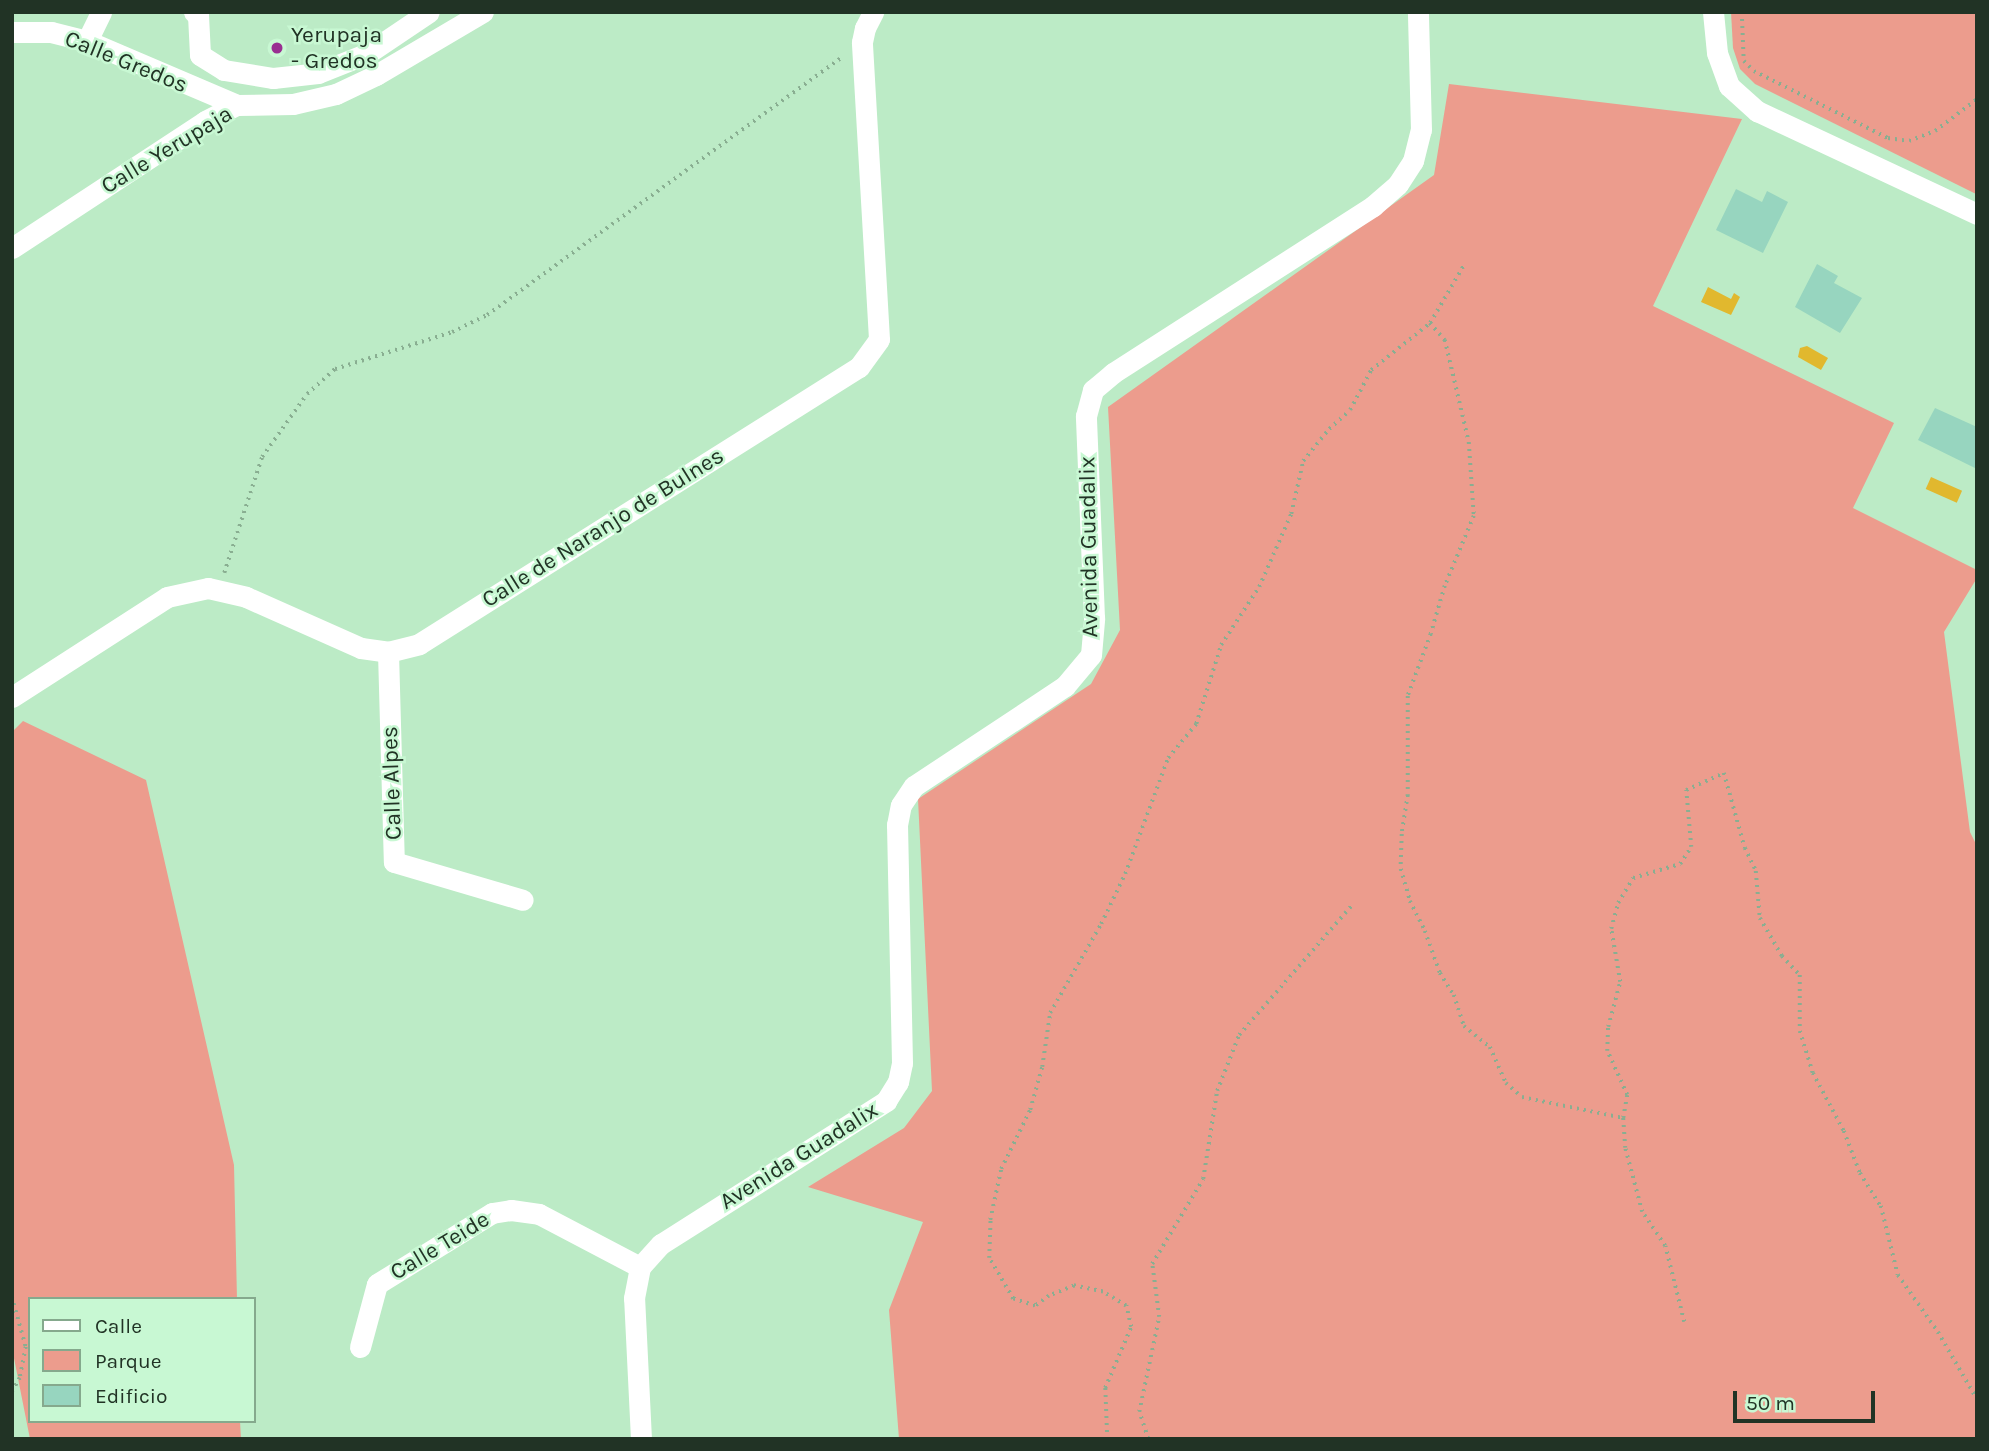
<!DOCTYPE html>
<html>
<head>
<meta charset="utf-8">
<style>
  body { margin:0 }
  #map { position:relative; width:1989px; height:1451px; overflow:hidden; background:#bcebc6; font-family:Karla,sans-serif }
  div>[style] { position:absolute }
  .green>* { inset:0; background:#ec9c8d }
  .water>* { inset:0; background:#e1b82e; transform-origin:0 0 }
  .building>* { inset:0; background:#97d5bf }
  .path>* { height:3.5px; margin-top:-1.75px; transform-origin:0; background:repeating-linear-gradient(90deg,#89ae91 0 2px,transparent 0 7px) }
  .minor>* { height:21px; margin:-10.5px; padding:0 10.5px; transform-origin:10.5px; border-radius:10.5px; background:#fff }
  .dots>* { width:19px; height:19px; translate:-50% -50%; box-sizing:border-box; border:4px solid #c8f8d3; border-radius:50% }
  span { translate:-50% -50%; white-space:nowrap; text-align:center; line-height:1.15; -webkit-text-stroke:5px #c8f8d3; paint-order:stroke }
  .poi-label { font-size:23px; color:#213325 }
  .left { translate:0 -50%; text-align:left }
  .street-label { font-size:23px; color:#213325 }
  .frame { position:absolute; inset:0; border:14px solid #213325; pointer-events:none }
  .legend { position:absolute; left:28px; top:1297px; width:228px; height:126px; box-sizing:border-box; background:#c8f8d3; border:2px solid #85a98d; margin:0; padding:9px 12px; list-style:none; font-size:21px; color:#213325 }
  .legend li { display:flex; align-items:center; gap:14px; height:35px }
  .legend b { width:35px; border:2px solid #85a98d }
  .scale { position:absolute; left:1733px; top:1391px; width:142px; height:32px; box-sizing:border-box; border:4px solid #213325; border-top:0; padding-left:9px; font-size:21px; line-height:24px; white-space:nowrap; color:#213325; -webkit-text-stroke:5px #c8f8d3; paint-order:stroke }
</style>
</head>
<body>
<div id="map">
  <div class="green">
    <i style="clip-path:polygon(1731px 12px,1977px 12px,1976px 194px,1755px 84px,1740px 69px,1733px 48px)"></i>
    <i style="clip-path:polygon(1449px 84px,1742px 119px,1653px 306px,1894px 423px,1853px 508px,1977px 570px,1977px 578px,1944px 632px,1970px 832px,1977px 846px,1977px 1439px,899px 1439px,889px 1310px,923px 1222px,808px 1187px,904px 1128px,932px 1091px,918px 799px,1091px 684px,1120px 630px,1108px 407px,1434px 175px)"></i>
    <i style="clip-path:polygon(23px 721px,146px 780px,234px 1165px,237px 1299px,30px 1299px,30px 1421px,240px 1421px,241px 1439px,30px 1439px,12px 1348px,12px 732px)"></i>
  </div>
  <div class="water">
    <i style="clip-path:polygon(1708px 287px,1731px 299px,1734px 293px,1740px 297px,1731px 315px,1701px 302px)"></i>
    <i style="clip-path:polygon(1807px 346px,1828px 358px,1821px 370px,1798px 357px,1800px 348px)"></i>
    <i style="left:1931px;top:477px;width:34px;height:13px;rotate:24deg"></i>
  </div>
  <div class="building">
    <i style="clip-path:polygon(1736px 189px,1762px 202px,1767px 191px,1788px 202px,1763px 253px,1716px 230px)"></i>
    <i style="clip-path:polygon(1817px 264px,1838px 276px,1834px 283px,1862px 298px,1840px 333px,1795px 307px)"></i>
    <i style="clip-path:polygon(1935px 408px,1977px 427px,1977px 469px,1918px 440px)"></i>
  </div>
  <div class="path">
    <i style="left:1742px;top:12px;width:49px;rotate:87.7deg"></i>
    <i style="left:1744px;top:61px;width:14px;rotate:45deg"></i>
    <i style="left:1754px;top:71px;width:150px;rotate:26.6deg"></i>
    <i style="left:1888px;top:138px;width:21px;rotate:8deg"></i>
    <i style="left:1909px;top:141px;width:28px;rotate:-21deg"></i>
    <i style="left:1935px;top:131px;width:53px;rotate:-37.3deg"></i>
    <i style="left:1430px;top:323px;width:23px;rotate:49deg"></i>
    <i style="left:1445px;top:340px;width:105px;rotate:76.8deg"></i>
    <i style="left:1469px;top:442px;width:74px;rotate:86.1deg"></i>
    <i style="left:1474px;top:516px;width:76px;rotate:112.5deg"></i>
    <i style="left:1445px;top:586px;width:50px;rotate:106.3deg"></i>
    <i style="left:1431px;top:634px;width:66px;rotate:110.4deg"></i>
    <i style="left:1408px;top:696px;width:99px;rotate:90deg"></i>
    <i style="left:1408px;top:795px;width:39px;rotate:99deg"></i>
    <i style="left:1402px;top:834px;width:35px;rotate:92deg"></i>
    <i style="left:1401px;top:869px;width:33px;rotate:74deg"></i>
    <i style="left:1410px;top:901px;width:34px;rotate:63deg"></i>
    <i style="left:1425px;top:931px;width:45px;rotate:70.3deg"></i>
    <i style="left:1440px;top:973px;width:26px;rotate:58deg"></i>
    <i style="left:1454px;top:995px;width:33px;rotate:72deg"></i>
    <i style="left:1464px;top:1026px;width:33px;rotate:39deg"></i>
    <i style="left:1490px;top:1047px;width:39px;rotate:66deg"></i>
    <i style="left:1506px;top:1083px;width:21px;rotate:41deg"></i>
    <i style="left:1522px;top:1097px;width:103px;rotate:11.7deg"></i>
    <i style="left:224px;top:573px;width:122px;rotate:-71.9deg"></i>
    <i style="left:262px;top:457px;width:77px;rotate:-54.5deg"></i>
    <i style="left:307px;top:394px;width:38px;rotate:-42deg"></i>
    <i style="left:335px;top:369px;width:123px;rotate:-17.5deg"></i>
    <i style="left:452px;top:332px;width:39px;rotate:-26deg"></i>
    <i style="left:487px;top:315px;width:440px;rotate:-36deg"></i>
    <i style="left:12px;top:1297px;width:52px;rotate:74.4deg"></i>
    <i style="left:26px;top:1347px;width:32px;rotate:101deg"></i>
    <i style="left:20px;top:1378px;width:16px;rotate:120deg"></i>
    <i style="left:1684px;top:1322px;width:78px;rotate:-104deg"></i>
    <i style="left:1665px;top:1246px;width:41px;rotate:-124.1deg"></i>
    <i style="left:1642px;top:1212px;width:66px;rotate:-104.9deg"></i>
    <i style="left:1625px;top:1148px;width:30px;rotate:-94deg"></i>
    <i style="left:1623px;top:1118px;width:23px;rotate:-80deg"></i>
    <i style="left:1627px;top:1095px;width:48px;rotate:-114.4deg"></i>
    <i style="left:1607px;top:1051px;width:24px;rotate:-88deg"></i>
    <i style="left:1608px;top:1027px;width:47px;rotate:-75.1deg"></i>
    <i style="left:1620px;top:982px;width:54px;rotate:-99.6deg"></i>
    <i style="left:1611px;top:929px;width:27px;rotate:-75deg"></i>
    <i style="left:1618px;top:903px;width:29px;rotate:-59deg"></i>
    <i style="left:1633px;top:878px;width:49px;rotate:-16.6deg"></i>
    <i style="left:1680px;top:864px;width:20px;rotate:-57deg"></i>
    <i style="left:1691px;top:847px;width:57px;rotate:-95deg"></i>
    <i style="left:1686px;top:790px;width:42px;rotate:-24.1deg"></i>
    <i style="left:1724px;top:773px;width:78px;rotate:74.4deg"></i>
    <i style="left:1745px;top:848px;width:25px;rotate:64deg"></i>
    <i style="left:1756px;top:871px;width:47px;rotate:85.1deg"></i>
    <i style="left:1760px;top:918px;width:44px;rotate:59.9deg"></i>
    <i style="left:1782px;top:956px;width:26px;rotate:47deg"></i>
    <i style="left:1800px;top:975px;width:56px;rotate:90deg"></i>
    <i style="left:1800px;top:1031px;width:44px;rotate:72.8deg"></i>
    <i style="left:1813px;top:1073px;width:66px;rotate:61.9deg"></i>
    <i style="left:1844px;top:1131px;width:45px;rotate:69.1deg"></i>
    <i style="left:1860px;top:1173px;width:39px;rotate:58deg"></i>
    <i style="left:1881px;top:1206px;width:71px;rotate:76.2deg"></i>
    <i style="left:1898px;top:1275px;width:70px;rotate:54.9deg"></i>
    <i style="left:1938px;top:1332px;width:78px;rotate:59.8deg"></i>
    <i style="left:1107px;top:1439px;width:51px;rotate:-92.2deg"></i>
    <i style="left:1105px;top:1388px;width:66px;rotate:-66.9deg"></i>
    <i style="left:1131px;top:1327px;width:22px;rotate:-103deg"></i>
    <i style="left:1126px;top:1306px;width:27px;rotate:-149deg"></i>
    <i style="left:1103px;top:1292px;width:30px;rotate:-168deg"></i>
    <i style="left:1074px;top:1286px;width:27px;rotate:158deg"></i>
    <i style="left:1049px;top:1296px;width:17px;rotate:144deg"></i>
    <i style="left:1035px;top:1306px;width:23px;rotate:-162deg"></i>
    <i style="left:1013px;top:1299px;width:48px;rotate:-120.3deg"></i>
    <i style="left:989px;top:1258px;width:38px;rotate:-88deg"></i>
    <i style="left:990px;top:1220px;width:52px;rotate:-77.8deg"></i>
    <i style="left:1001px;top:1169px;width:66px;rotate:-63.8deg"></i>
    <i style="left:1030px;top:1110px;width:45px;rotate:-74.4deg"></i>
    <i style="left:1042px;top:1067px;width:55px;rotate:-81.6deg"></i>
    <i style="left:1050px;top:1013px;width:103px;rotate:-60.2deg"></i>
    <i style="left:1101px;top:924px;width:55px;rotate:-64.4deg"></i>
    <i style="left:1125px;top:874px;width:124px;rotate:-69.7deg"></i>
    <i style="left:1168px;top:758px;width:44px;rotate:-50.5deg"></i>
    <i style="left:1196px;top:724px;width:83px;rotate:-72.4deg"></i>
    <i style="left:1221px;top:645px;width:69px;rotate:-56.8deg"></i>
    <i style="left:1259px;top:587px;width:80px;rotate:-66.3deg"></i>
    <i style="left:1291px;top:514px;width:54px;rotate:-77.2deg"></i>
    <i style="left:1303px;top:461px;width:41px;rotate:-50.9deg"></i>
    <i style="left:1329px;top:429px;width:28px;rotate:-42deg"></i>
    <i style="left:1350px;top:410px;width:45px;rotate:-62.3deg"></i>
    <i style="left:1371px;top:370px;width:75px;rotate:-38.5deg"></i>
    <i style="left:1430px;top:323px;width:67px;rotate:-59.6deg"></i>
    <i style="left:1148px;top:1439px;width:28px;rotate:-108deg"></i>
    <i style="left:1139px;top:1412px;width:97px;rotate:-78.1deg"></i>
    <i style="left:1159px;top:1317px;width:53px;rotate:-97.5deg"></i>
    <i style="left:1152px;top:1264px;width:99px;rotate:-59deg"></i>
    <i style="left:1203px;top:1179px;width:89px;rotate:-81deg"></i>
    <i style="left:1217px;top:1091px;width:60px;rotate:-68.6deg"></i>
    <i style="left:1239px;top:1035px;width:172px;rotate:-49deg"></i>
  </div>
  <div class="minor">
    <i style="left:194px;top:12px;width:5px;rotate:37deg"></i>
    <i style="left:198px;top:15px;width:40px;rotate:87.1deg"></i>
    <i style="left:200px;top:55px;width:28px;rotate:32deg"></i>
    <i style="left:224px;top:70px;width:50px;rotate:9.3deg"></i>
    <i style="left:273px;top:78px;width:45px;rotate:-6.3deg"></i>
    <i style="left:318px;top:73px;width:54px;rotate:-21.8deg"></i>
    <i style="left:368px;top:53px;width:73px;rotate:-33.9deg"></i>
    <i style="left:1713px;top:12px;width:41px;rotate:84.4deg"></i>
    <i style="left:1717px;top:53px;width:35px;rotate:70deg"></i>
    <i style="left:1729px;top:86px;width:38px;rotate:42deg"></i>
    <i style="left:1757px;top:111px;width:243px;rotate:25.1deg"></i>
    <i style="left:12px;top:32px;width:39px"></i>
    <i style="left:51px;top:32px;width:37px;rotate:14deg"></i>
    <i style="left:87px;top:41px;width:163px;rotate:23.1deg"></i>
    <i style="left:87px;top:41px;width:32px;rotate:-64deg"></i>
    <i style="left:12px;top:248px;width:231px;rotate:-33.3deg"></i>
    <i style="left:205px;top:121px;width:36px;rotate:-27deg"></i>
    <i style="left:237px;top:105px;width:56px;rotate:-1deg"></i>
    <i style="left:293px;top:104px;width:44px;rotate:-13.1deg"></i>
    <i style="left:336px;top:94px;width:44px;rotate:-25.4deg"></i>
    <i style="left:376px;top:75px;width:124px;rotate:-30.5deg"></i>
    <i style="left:388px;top:652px;width:210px;rotate:88.4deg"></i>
    <i style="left:394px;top:862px;width:134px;rotate:16.4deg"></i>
    <i style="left:12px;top:697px;width:184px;rotate:-32.8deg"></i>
    <i style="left:167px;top:597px;width:42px;rotate:-12.4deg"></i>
    <i style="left:208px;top:588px;width:39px;rotate:13deg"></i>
    <i style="left:246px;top:597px;width:126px;rotate:23.9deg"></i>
    <i style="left:361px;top:648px;width:27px;rotate:8deg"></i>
    <i style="left:388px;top:652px;width:32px;rotate:-14deg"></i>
    <i style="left:419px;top:644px;width:520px;rotate:-32.19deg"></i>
    <i style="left:859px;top:367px;width:34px;rotate:-54deg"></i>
    <i style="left:879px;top:339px;width:297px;rotate:-93.3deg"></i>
    <i style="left:862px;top:42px;width:14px;rotate:-78deg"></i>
    <i style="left:865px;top:28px;width:18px;rotate:-63deg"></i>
    <i style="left:360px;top:1347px;width:65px;rotate:-74.9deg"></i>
    <i style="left:377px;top:1284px;width:135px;rotate:-31.7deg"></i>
    <i style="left:492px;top:1213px;width:19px;rotate:-9deg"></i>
    <i style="left:511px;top:1210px;width:28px;rotate:8deg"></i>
    <i style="left:539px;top:1214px;width:114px;rotate:27.7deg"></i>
    <i style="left:641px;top:1439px;width:141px;rotate:-92.8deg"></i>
    <i style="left:634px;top:1298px;width:32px;rotate:-79deg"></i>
    <i style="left:640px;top:1267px;width:31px;rotate:-48deg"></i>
    <i style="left:661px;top:1244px;width:267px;rotate:-32.4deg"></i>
    <i style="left:886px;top:1101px;width:22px;rotate:-58deg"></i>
    <i style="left:898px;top:1082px;width:19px;rotate:-78deg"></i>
    <i style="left:902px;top:1063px;width:238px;rotate:-91.2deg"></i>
    <i style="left:897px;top:825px;width:20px;rotate:-79deg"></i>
    <i style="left:901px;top:805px;width:23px;rotate:-56deg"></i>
    <i style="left:914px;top:786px;width:181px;rotate:-33.5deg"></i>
    <i style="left:1065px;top:686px;width:40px;rotate:-50deg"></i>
    <i style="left:1091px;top:655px;width:37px;rotate:-85deg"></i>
    <i style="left:1094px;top:618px;width:202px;rotate:-92.3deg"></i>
    <i style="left:1086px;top:416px;width:27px;rotate:-75deg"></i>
    <i style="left:1093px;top:390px;width:26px;rotate:-40deg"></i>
    <i style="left:1113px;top:373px;width:309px;rotate:-32.7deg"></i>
    <i style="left:1373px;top:206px;width:33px;rotate:-41deg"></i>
    <i style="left:1398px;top:184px;width:27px;rotate:-57deg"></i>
    <i style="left:1413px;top:161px;width:32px;rotate:-76deg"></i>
    <i style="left:1421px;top:130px;width:118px;rotate:-91.5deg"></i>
  </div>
  <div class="dots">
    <i style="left:277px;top:48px;background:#992f91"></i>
  </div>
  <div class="poi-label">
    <span class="left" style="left:291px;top:48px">Yerupaja<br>- Gredos</span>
  </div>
  <div class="street-label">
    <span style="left:126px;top:62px;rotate:22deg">Calle Gredos</span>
    <span style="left:167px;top:150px;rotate:-31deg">Calle Yerupaja</span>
    <span style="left:603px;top:528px;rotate:-32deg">Calle de Naranjo de Bulnes</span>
    <span style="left:1089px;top:547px;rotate:-91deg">Avenida Guadalix</span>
    <span style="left:392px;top:783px;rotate:-92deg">Calle Alpes</span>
    <span style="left:799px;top:1156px;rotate:-32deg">Avenida Guadalix</span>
    <span style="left:440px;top:1246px;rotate:-31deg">Calle Teide</span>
  </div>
  <div class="frame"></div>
  <ul class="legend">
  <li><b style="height:9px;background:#fff"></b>Calle</li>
  <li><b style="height:19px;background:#ec9c8d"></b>Parque</li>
  <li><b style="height:19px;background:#97d5bf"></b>Edificio</li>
  </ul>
  <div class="scale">50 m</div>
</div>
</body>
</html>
